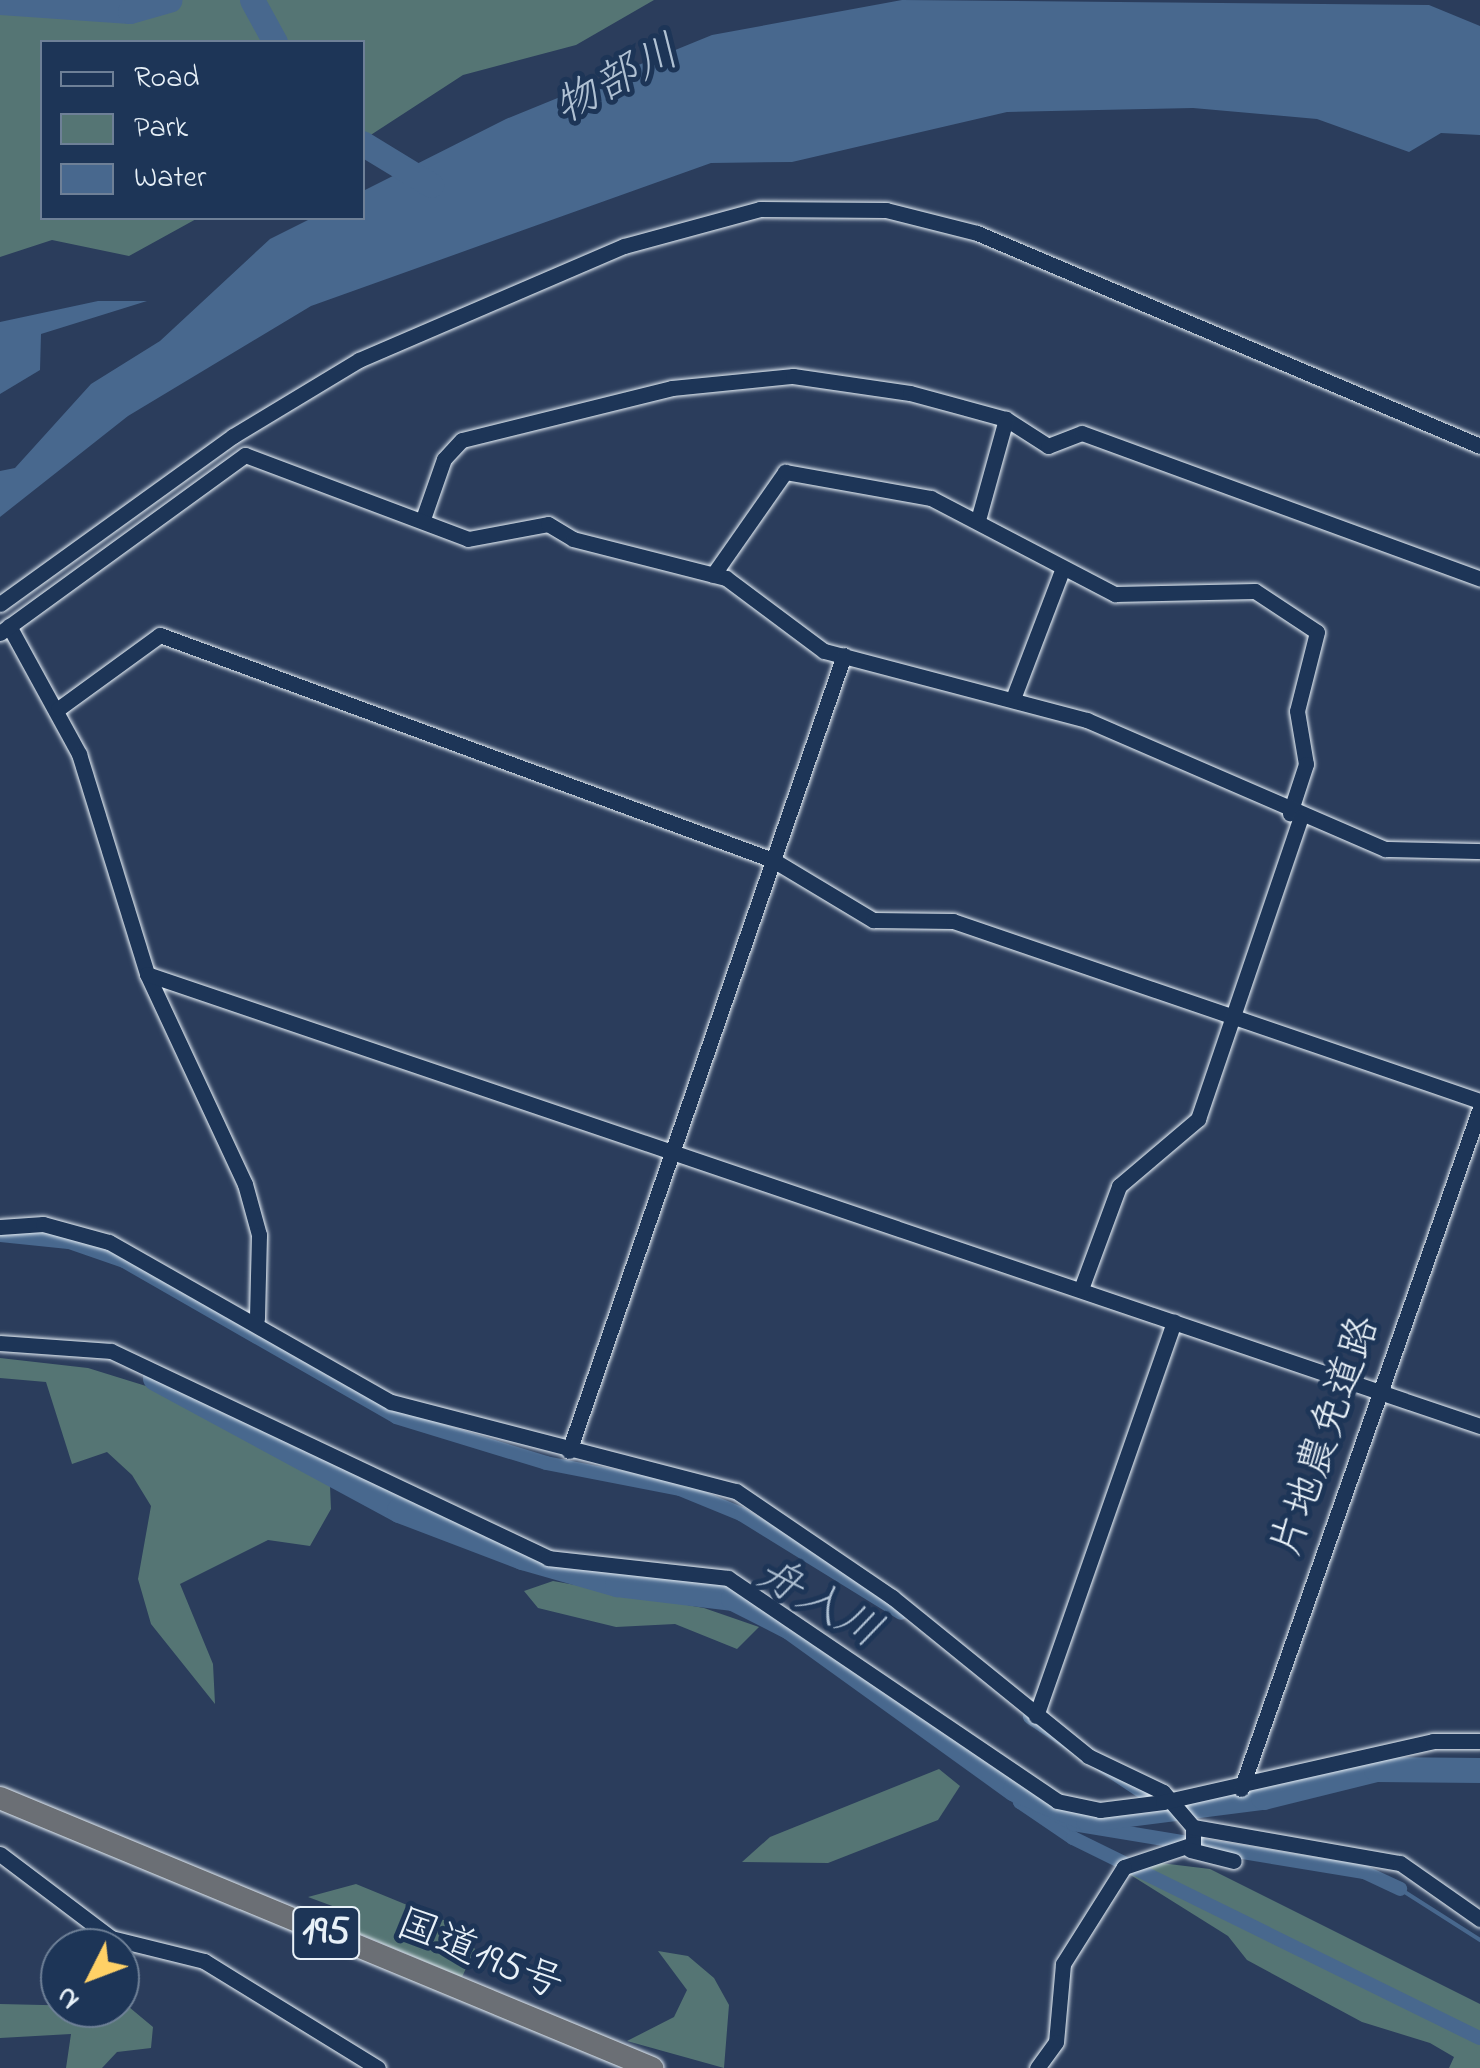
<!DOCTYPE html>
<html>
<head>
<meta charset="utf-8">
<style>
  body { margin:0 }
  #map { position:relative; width:1480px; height:2068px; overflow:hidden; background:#2b3d5c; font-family:"Indie Flower","Klee One",sans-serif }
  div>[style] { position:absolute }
  .green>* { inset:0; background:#557574 }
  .water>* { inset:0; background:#48688e }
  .stream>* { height:4px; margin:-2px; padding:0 2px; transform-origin:2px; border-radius:2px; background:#48688e }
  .canal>* { height:14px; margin:-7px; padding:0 7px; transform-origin:7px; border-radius:7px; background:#48688e }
  .river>* { height:25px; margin:-12.5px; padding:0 12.5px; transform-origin:12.5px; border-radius:12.5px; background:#48688e }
  .roads { filter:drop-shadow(0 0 2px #e8f1f8) drop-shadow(0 0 2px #e8f1f8) }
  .minor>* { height:15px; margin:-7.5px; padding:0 7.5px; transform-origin:7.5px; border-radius:7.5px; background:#1d3557 }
  .highway>* { height:22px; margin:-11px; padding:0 11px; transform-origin:11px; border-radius:11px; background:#6b6f75 }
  span { translate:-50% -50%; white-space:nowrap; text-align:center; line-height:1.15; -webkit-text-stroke:10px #1d3557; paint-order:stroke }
  .shield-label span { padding:2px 8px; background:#1d3557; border:2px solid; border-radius:8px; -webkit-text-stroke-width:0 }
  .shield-label { font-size:40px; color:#e8f1f8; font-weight:700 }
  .street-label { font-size:42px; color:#e8f1f8 }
  .water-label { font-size:45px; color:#b0c1d3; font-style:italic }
  .legend { position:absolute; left:40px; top:40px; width:325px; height:180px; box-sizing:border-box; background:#1d3557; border:2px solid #6e8097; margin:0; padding:12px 18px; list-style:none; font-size:30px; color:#e8f1f8 }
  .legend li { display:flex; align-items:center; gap:20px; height:50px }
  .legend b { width:50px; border:2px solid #6e8097 }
  .north { position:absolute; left:40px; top:1928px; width:100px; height:100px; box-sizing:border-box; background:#1d3557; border:2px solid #6e8097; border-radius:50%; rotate:228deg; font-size:28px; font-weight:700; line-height:40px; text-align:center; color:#e8f1f8 }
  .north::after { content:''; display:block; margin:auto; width:35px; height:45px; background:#ffd166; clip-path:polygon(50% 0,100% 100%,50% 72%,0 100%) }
</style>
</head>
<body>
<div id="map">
  <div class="green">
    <i style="clip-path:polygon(0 0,654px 0,576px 45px,463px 75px,363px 140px,362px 42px,42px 42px,42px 218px,198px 218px,129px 256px,52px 240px,0 257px)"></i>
    <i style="clip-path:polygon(0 1358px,88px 1368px,146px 1386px,330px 1486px,331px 1509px,310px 1546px,268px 1540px,180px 1584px,213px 1664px,215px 1704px,151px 1624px,138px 1579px,151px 1506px,132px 1475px,107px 1452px,72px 1464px,46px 1382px,0 1378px)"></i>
    <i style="clip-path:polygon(553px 1581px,704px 1608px,759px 1627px,737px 1649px,675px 1624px,616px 1627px,538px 1608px,524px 1591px)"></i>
    <i style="clip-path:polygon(939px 1769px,960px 1786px,938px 1820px,828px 1863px,742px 1862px,770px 1837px)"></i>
    <i style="clip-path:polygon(1144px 1861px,1210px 1869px,1480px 2004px,1480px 2068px,1449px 2068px,1454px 2057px,1430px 2043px,1362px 2022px,1247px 1960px,1228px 1936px,1129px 1874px)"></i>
    <i style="clip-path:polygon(356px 1884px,451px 1923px,475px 1949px,462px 1977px,348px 1929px,335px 1907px,308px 1897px)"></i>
    <i style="clip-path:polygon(658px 1951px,688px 1956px,714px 1978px,729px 2005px,724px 2068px,627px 2041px,674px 2017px,687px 1990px)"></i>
    <i style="clip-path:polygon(0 2004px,129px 2007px,153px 2027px,151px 2048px,117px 2052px,102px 2068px,66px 2068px,71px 2034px,0 2038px)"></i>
  </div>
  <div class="water">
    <i style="clip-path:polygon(902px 0,1429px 5px,1480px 26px,1480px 135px,1441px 133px,1409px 152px,1317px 119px,1193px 108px,1007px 112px,792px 162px,711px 163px,311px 306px,128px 416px,0 517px,0 471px,15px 468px,91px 384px,160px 341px,270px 239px,312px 218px,362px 218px,363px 191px,506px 119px,712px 35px)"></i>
    <i style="clip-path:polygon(98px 301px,147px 301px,41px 334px,40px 370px,0 394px,0 322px)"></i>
  </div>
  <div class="stream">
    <i style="left:1400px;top:1889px;width:95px;rotate:32.5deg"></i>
  </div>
  <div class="canal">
    <i style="left:0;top:1235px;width:69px;rotate:5.8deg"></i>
    <i style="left:69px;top:1242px;width:58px;rotate:19.1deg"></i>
    <i style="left:124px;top:1261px;width:314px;rotate:29.8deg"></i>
    <i style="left:396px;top:1417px;width:157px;rotate:17deg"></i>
    <i style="left:546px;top:1463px;width:136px;rotate:11deg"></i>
    <i style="left:680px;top:1489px;width:66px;rotate:22.3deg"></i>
    <i style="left:741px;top:1514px;width:188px;rotate:31.7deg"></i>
    <i style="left:1030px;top:1717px;width:159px;rotate:33.7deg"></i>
    <i style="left:1015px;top:1789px;width:14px;rotate:69deg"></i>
    <i style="left:1020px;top:1802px;width:64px;rotate:34.2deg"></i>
    <i style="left:1073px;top:1838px;width:453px;rotate:26.2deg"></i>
    <i style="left:1037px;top:1803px;width:42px;rotate:30.3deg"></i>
    <i style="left:1073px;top:1824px;width:295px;rotate:9.4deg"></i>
    <i style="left:1364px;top:1872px;width:40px;rotate:25deg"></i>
  </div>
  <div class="river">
    <i style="left:252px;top:0;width:48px;rotate:61.3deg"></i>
    <i style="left:0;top:2px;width:130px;rotate:4deg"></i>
    <i style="left:130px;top:11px;width:41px;rotate:-15.8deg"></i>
    <i style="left:362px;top:143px;width:81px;rotate:31.3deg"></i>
    <i style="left:155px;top:1378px;width:277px;rotate:28.4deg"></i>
    <i style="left:399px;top:1510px;width:132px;rotate:20.9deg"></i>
    <i style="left:522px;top:1557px;width:99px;rotate:15.9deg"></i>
    <i style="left:617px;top:1584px;width:117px;rotate:6.9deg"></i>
    <i style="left:733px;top:1598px;width:64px;rotate:27deg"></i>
    <i style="left:790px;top:1627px;width:277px;rotate:35.8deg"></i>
    <i style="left:1015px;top:1789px;width:79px;rotate:22.3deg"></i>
    <i style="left:1088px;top:1819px;width:176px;rotate:-7.2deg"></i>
    <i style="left:1263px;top:1797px;width:116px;rotate:-13.9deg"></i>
    <i style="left:1376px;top:1769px;width:104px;rotate:0.6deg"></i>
  </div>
  <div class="roads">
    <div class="minor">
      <i style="left:424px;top:516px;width:60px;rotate:-70.7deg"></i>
      <i style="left:444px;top:459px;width:26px;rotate:-47deg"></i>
      <i style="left:462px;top:440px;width:216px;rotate:-13.9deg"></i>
      <i style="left:672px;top:388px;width:122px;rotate:-5.7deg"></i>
      <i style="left:793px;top:376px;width:118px;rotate:8.3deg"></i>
      <i style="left:910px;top:393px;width:99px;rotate:15.2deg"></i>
      <i style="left:1006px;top:419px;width:50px;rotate:32.7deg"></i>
      <i style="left:1048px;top:446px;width:36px;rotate:-21deg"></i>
      <i style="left:1082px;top:433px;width:424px;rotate:20.1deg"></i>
      <i style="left:978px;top:520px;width:105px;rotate:-74.5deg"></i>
      <i style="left:713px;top:575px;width:126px;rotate:-55deg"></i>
      <i style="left:785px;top:472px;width:148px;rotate:10.1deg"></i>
      <i style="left:931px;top:498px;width:208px;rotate:27.6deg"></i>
      <i style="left:1115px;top:594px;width:140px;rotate:-1.2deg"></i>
      <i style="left:1255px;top:591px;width:74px;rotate:33.5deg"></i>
      <i style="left:1317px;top:632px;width:81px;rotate:104.2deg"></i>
      <i style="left:1297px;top:711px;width:54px;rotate:80.4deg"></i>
      <i style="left:1306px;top:764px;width:52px;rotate:108.1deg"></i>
      <i style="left:0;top:604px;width:287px;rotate:-35.8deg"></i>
      <i style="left:233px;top:436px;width:147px;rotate:-31.1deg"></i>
      <i style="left:359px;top:360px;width:288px;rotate:-23.3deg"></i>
      <i style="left:624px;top:246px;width:141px;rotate:-15.2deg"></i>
      <i style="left:760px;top:209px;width:126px;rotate:0.5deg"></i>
      <i style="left:886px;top:210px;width:94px;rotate:14.2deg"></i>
      <i style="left:977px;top:233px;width:546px;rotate:22.95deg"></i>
      <i style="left:9px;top:626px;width:146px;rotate:61.3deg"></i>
      <i style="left:79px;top:754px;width:230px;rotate:72.8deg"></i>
      <i style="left:147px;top:974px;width:232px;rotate:65deg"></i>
      <i style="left:245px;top:1184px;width:53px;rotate:74.6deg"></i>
      <i style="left:259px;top:1235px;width:84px;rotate:91.4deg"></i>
      <i style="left:0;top:633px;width:303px;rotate:-36deg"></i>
      <i style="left:245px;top:455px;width:238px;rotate:20.6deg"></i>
      <i style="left:468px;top:539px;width:81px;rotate:-10.6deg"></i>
      <i style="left:548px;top:524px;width:29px;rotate:31deg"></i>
      <i style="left:573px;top:539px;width:158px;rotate:14.3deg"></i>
      <i style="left:726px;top:578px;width:122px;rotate:36.7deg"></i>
      <i style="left:824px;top:651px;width:272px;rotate:14.7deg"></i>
      <i style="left:1087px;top:720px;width:325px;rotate:23.4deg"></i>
      <i style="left:1385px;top:849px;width:95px;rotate:1.2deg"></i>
      <i style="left:1014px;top:696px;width:135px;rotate:-69.1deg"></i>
      <i style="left:58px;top:709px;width:126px;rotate:-36deg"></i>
      <i style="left:160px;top:635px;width:653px;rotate:20.16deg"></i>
      <i style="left:773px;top:860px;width:117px;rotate:31deg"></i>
      <i style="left:873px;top:920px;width:80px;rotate:0.7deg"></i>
      <i style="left:953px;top:921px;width:557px;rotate:18.86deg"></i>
      <i style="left:147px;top:974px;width:1408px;rotate:18.73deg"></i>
      <i style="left:0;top:1227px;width:43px;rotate:-4deg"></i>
      <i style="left:43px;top:1224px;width:68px;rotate:15.3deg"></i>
      <i style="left:109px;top:1242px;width:324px;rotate:29.6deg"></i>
      <i style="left:391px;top:1402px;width:356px;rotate:14.5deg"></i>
      <i style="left:736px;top:1491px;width:189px;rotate:34.2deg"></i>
      <i style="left:892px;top:1597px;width:252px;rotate:39deg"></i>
      <i style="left:1088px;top:1756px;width:83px;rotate:25.6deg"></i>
      <i style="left:1163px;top:1792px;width:46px;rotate:49.4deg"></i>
      <i style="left:1193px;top:1827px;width:17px;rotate:90deg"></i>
      <i style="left:1193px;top:1844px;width:73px;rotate:161.6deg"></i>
      <i style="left:1124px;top:1867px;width:115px;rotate:122.2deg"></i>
      <i style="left:1063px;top:1964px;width:78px;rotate:95.1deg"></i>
      <i style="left:1056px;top:2042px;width:32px;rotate:126deg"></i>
      <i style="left:1081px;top:1289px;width:110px;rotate:-69.7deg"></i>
      <i style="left:1119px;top:1186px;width:104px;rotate:-40.3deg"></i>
      <i style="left:1198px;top:1119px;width:319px;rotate:-71.2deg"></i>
      <i style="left:0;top:1343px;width:111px;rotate:4.1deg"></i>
      <i style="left:111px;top:1351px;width:484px;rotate:25.3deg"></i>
      <i style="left:548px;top:1558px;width:181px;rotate:6.3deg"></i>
      <i style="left:728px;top:1578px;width:397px;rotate:34.1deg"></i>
      <i style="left:1057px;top:1801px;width:44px;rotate:11.8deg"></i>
      <i style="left:1100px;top:1810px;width:64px;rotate:-7.2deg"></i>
      <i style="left:1163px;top:1802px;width:277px;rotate:-12.7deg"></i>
      <i style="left:1433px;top:1741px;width:47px"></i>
      <i style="left:569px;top:1451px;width:842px;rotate:-70.94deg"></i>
      <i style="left:1036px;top:1716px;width:418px;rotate:-70.7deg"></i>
      <i style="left:1241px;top:1789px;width:722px;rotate:-70.66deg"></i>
      <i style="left:1193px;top:1827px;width:210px;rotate:9.9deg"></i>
      <i style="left:1400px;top:1863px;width:98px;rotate:35deg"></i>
      <i style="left:1190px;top:1850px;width:45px;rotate:14deg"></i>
      <i style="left:0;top:1854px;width:139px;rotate:37.1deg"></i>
      <i style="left:111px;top:1938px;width:96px;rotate:13.9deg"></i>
      <i style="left:204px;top:1961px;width:204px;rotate:31.6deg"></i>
    </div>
    <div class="highway">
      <i style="left:0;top:1798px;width:706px;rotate:22.49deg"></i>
    </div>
  </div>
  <div class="shield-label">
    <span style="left:326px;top:1933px">195</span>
  </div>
  <div class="street-label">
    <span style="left:1327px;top:1437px;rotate:-71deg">片地農免道路</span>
    <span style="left:479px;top:1956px;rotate:22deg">国道195号</span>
  </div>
  <div class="water-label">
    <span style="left:618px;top:82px;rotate:-28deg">物部川</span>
    <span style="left:818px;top:1605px;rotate:30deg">舟入川</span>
  </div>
  <ul class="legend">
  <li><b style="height:12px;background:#1d3557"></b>Road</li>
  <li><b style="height:28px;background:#557574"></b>Park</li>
  <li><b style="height:28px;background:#48688e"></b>Water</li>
  </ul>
  <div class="north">N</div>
</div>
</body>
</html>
